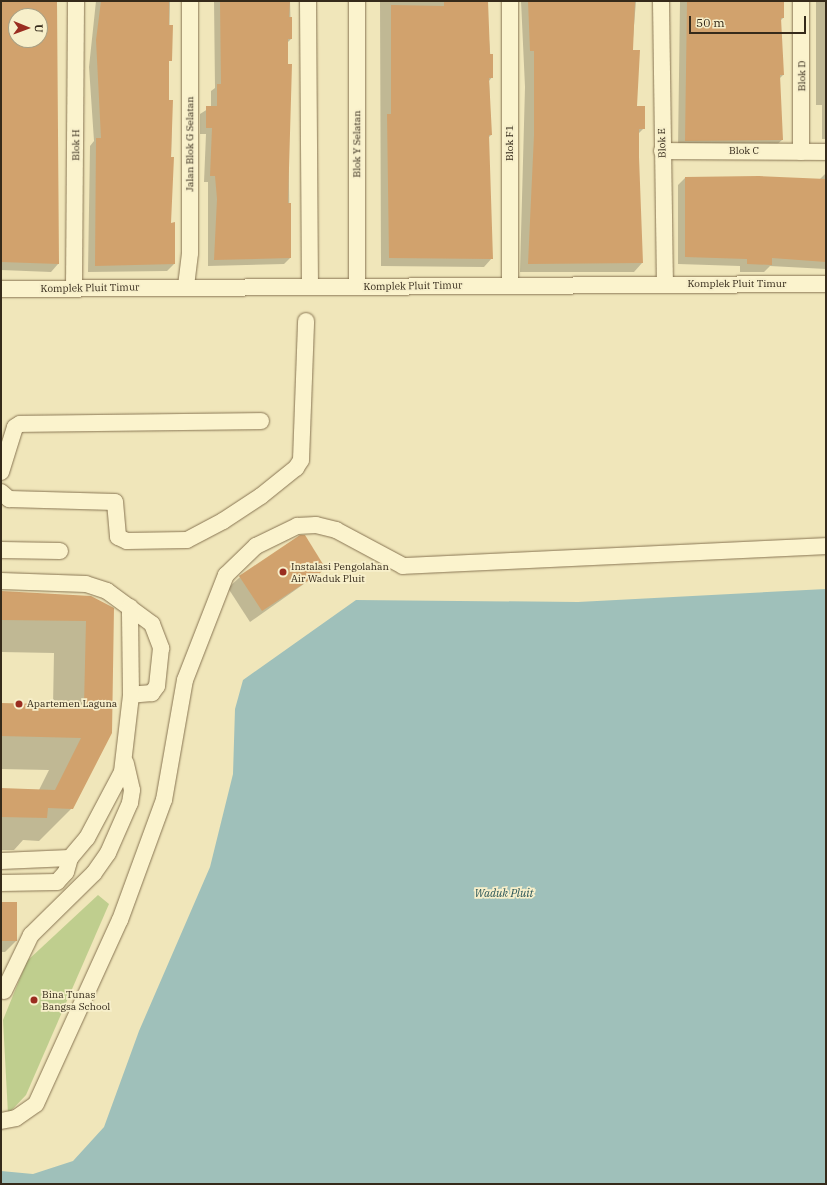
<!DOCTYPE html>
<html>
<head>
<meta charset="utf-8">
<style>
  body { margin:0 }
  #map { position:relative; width:827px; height:1185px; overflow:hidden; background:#f0e6ba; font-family:"IBM Plex Serif",serif }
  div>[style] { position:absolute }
  .green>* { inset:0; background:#bfce8e }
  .water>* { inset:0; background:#9fc0ba }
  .shadow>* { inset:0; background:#0003 }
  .building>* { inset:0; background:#d1a26d; transform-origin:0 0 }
  .roads { filter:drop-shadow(0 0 1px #887553) drop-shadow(0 0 1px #887553) }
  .minor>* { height:16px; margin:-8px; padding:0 8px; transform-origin:8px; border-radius:8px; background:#fbf3cd }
  .dots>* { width:11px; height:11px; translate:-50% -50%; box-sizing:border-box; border:2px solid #f7efca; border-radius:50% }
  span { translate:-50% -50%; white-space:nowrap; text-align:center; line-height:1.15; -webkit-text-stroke:3.5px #f7efca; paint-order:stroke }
  .street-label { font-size:10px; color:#352a1a }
  .poi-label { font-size:10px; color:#352a1a }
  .left { translate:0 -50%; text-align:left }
  .water-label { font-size:11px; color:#285456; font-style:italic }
  .frame { position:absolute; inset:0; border:2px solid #352a1a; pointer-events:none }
  .north { position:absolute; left:8px; top:8px; width:40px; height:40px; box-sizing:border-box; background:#f7efca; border:1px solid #a9a084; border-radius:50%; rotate:91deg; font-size:11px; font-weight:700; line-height:16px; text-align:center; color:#352a1a }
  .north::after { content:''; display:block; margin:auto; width:14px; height:18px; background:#9a2d20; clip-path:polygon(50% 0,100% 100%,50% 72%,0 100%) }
  .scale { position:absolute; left:689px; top:16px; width:117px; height:18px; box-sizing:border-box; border:2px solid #352a1a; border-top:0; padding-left:5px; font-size:12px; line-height:14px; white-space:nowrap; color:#352a1a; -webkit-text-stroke:3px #f7efca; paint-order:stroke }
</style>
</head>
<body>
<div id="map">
  <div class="green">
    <i style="clip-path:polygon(98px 895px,109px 904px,26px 1095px,8px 1114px,3px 1020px,27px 961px)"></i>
  </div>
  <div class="water">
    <i style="clip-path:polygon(826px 589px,826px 1184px,1px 1184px,1px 1171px,33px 1174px,73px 1161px,104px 1127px,139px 1031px,210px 867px,233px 774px,235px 709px,243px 680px,356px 600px,578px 602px)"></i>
  </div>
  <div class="shadow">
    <i style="clip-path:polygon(evenodd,1px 1px,56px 1px,58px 264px,51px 272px,1px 270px,1px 1px,16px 16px,40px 16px,40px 40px,16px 40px,16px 16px)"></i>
    <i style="clip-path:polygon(96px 1px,170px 1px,168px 101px,172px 101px,170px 224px,174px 264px,167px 271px,88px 272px,90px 146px,94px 141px,89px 67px)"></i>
    <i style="clip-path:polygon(214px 1px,290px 1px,291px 39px,287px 43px,290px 258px,284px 264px,208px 266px,208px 182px,204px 182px,206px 134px,200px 134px,200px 114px,211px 107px,211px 91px,215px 88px)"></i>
    <i style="clip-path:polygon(380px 1px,486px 1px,492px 77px,489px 81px,491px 135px,488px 138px,492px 258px,484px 267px,381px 266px)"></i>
    <i style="clip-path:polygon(521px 1px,636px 1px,632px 51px,636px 107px,644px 128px,638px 134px,638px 157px,642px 263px,634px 272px,520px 272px,525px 87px)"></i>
    <i style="clip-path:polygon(680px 1px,783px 1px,783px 18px,780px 21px,783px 75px,779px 79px,782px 140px,774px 147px,678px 148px)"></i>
    <i style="clip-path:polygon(816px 1px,826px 1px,826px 139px,822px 139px,822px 105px,816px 105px)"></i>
    <i style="clip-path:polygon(826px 173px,826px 282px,826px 269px,770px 266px,764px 272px,740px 272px,740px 266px,678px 264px,678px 185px,685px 178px,819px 180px)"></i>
    <i style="clip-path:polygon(325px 569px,250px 622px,228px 588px,240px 577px)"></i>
    <i style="clip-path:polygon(1px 592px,113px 608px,72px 808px,39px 841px,23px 840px,14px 850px,1px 850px,1px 789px,39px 790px,49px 770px,1px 769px,1px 704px,53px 705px,54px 653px,1px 652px)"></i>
    <i style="clip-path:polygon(1px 903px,16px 941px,5px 952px,1px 952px)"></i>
  </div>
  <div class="building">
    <i style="clip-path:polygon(evenodd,1px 1px,57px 1px,59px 264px,1px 262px,1px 1px,16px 16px,40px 16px,40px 40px,16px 40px,16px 16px)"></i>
    <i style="clip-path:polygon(101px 1px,169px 1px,169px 25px,173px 25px,172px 61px,169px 61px,169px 100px,173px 100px,171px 157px,174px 157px,171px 223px,175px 222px,175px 264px,95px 266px,96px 138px,101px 138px,96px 40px)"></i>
    <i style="clip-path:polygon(220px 1px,290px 1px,289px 17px,292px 17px,292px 39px,288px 39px,288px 64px,292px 64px,288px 203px,291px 203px,291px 258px,214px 260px,217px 199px,215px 176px,210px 176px,212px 128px,206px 128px,206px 106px,217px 106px,217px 84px,221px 84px)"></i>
    <i style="clip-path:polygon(444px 1px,488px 1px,490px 54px,493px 54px,493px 78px,489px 78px,492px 135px,489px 135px,493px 259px,389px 258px,387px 114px,391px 114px,391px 5px,444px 6px)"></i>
    <i style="clip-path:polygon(528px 1px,635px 1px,633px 50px,640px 50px,637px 106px,645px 106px,645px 129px,639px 129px,639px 157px,643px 263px,528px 264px,534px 135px,534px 51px,530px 51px)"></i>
    <i style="clip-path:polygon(687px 1px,784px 1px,784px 18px,781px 18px,784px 75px,780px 75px,783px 140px,685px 141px)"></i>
    <i style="clip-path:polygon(759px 176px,826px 179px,826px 262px,772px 258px,772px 265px,747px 264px,747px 259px,685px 257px,685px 177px)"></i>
    <i style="clip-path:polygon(300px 535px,305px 535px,326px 569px,262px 611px,239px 576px)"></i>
    <i style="clip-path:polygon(1px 591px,91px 596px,114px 608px,112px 733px,73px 809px,48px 808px,47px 818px,1px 817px,1px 788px,55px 790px,81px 738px,1px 736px,1px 703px,84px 705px,86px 621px,1px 620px)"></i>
    <i style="left:1px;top:902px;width:16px;height:39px"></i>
  </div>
  <div class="roads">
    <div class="minor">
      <i style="left:308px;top:1px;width:285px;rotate:89.6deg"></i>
      <i style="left:357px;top:1px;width:286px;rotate:90deg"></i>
      <i style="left:661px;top:1px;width:283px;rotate:89.2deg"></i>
      <i style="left:662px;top:151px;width:164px;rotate:0.3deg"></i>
      <i style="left:801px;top:152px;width:151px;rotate:-90deg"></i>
      <i style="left:510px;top:285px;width:284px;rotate:-90deg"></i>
      <i style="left:186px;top:286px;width:33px;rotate:-83deg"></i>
      <i style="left:190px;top:253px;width:252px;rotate:-90deg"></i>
      <i style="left:1px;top:289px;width:825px;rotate:-0.35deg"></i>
      <i style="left:74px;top:289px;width:288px;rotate:-89.6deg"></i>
      <i style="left:1px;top:472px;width:47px;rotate:-72.7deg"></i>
      <i style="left:15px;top:427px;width:6px;rotate:-31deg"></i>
      <i style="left:20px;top:424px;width:241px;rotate:-0.7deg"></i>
      <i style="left:1px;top:492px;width:11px;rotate:41deg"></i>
      <i style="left:9px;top:499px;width:106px;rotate:1.6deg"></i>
      <i style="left:115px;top:502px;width:35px;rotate:85deg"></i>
      <i style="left:118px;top:537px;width:10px;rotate:24deg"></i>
      <i style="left:127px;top:541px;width:60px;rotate:-1deg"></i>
      <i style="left:187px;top:540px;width:41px;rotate:-27.8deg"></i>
      <i style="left:223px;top:521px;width:45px;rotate:-33.3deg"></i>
      <i style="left:261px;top:496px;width:45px;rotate:-38.7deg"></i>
      <i style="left:296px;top:468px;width:9px;rotate:-58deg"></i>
      <i style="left:301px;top:460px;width:139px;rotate:-87.9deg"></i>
      <i style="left:1px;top:550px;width:59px;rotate:1deg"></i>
      <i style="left:1px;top:581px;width:85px;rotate:2deg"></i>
      <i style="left:86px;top:584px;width:22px;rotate:18deg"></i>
      <i style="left:107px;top:591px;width:56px;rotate:36.3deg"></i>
      <i style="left:152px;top:624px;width:26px;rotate:69deg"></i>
      <i style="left:161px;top:648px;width:38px;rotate:96deg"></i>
      <i style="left:157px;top:686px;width:9px;rotate:126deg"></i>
      <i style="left:152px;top:693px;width:21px;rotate:175deg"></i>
      <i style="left:1px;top:861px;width:69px;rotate:-2.5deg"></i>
      <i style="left:70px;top:858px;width:26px;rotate:-50deg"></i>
      <i style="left:87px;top:838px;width:75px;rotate:-62.1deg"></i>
      <i style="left:122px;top:772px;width:78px;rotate:-83.3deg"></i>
      <i style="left:131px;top:695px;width:88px;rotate:-90.7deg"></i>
      <i style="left:1px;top:883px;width:56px;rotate:-1deg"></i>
      <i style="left:57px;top:882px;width:13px;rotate:-48deg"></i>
      <i style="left:66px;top:872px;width:15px;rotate:-74deg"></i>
      <i style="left:4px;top:991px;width:62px;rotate:-64.3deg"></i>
      <i style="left:31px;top:935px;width:88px;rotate:-44.5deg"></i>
      <i style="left:94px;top:873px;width:24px;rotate:-55deg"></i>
      <i style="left:108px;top:853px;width:55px;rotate:-66.3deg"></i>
      <i style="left:130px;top:803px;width:13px;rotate:-81deg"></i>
      <i style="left:132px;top:790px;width:28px;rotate:-103deg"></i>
      <i style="left:1px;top:1121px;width:15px;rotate:-11deg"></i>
      <i style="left:16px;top:1118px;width:24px;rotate:-35deg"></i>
      <i style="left:36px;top:1104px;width:202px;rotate:-65.5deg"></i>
      <i style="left:120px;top:920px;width:128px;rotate:-69.9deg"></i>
      <i style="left:164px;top:800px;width:122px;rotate:-80.1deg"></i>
      <i style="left:185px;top:680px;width:113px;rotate:-68.7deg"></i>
      <i style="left:226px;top:575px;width:42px;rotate:-44deg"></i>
      <i style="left:256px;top:546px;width:46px;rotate:-26deg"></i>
      <i style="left:297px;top:526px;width:19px;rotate:-3deg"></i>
      <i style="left:316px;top:525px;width:21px;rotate:14deg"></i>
      <i style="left:336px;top:530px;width:76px;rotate:28.2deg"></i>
      <i style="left:403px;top:566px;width:423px;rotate:-2.7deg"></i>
    </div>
  </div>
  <div class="dots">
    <i style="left:283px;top:572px;background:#9a2d20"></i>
    <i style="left:19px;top:704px;background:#9a2d20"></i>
    <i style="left:34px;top:1000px;background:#9a2d20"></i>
  </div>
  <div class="street-label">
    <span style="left:802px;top:76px;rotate:-90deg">Blok D</span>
    <span style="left:510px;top:143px;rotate:-90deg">Blok F1</span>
    <span style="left:662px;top:143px;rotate:-91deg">Blok E</span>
    <span style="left:190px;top:144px;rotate:-90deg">Jalan Blok G Selatan</span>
    <span style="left:357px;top:144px;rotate:-90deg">Blok Y Selatan</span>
    <span style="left:76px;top:145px;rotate:-90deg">Blok H</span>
    <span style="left:744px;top:151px">Blok C</span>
    <span style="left:737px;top:284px">Komplek Pluit Timur</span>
    <span style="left:413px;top:286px;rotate:-1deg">Komplek Pluit Timur</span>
    <span style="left:90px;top:288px;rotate:-1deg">Komplek Pluit Timur</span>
  </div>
  <div class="poi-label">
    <span class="left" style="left:291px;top:572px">Instalasi Pengolahan<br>Air Waduk Pluit</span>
    <span class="left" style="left:27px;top:704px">Apartemen Laguna</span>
    <span class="left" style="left:42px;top:1000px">Bina Tunas<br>Bangsa School</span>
  </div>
  <div class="water-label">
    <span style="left:504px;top:893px">Waduk Pluit</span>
  </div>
  <div class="frame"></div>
  <div class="north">U</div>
  <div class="scale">50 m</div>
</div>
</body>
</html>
